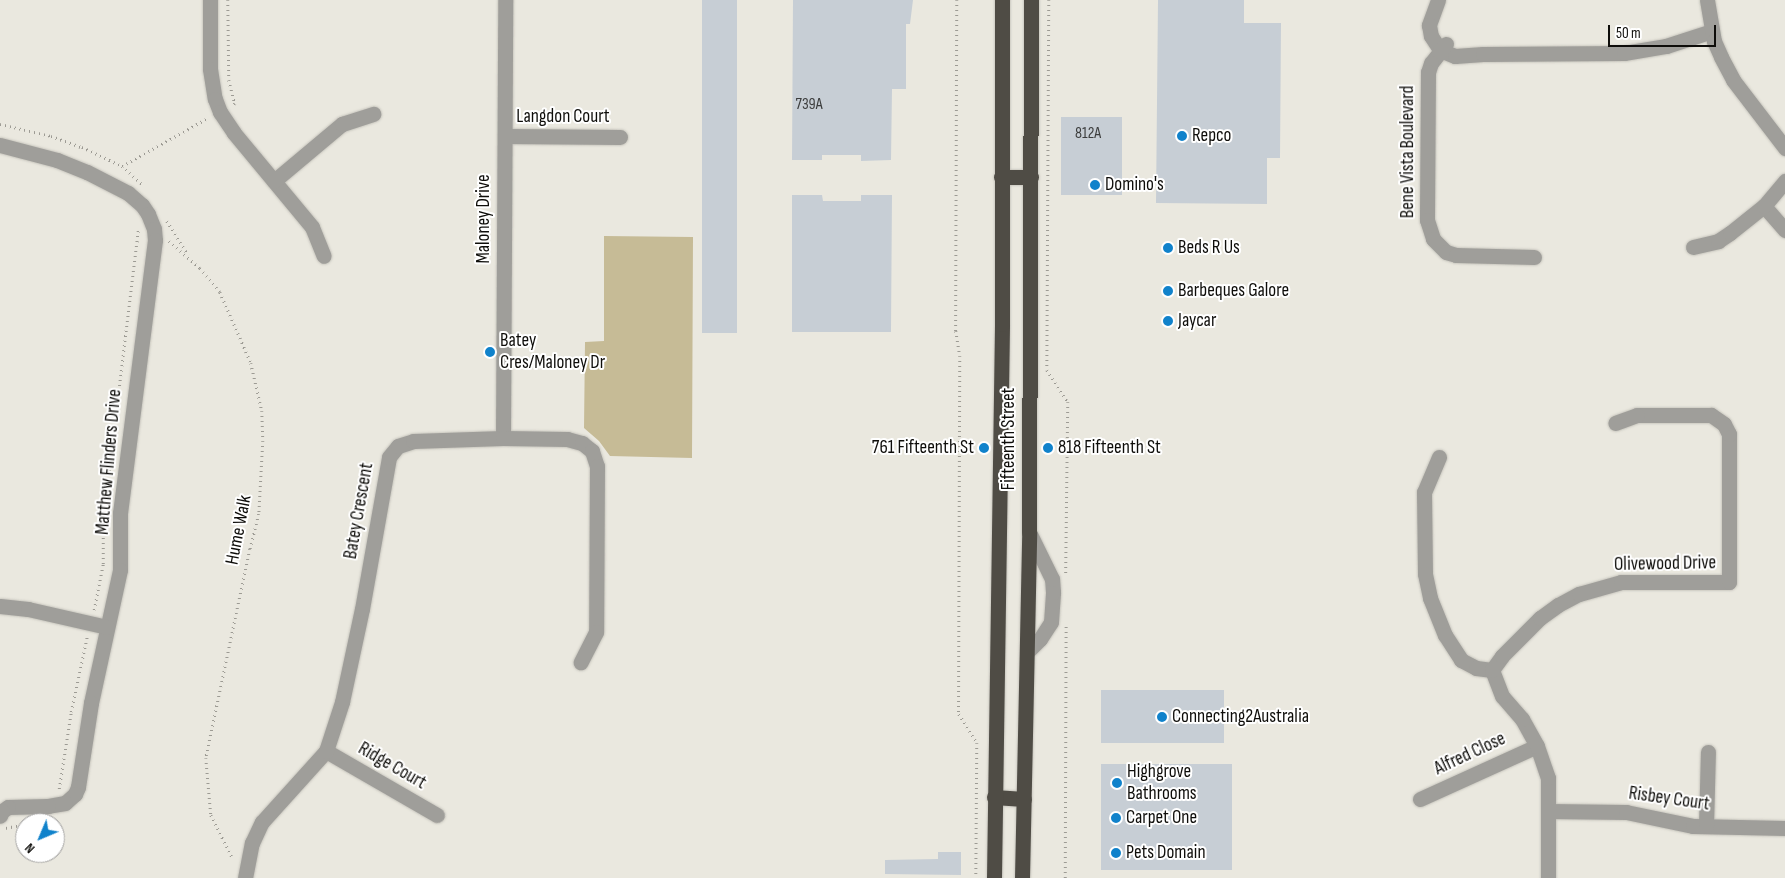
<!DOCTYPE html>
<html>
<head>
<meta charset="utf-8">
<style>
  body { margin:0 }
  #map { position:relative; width:1785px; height:878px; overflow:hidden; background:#eae8df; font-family:"Sofia Sans Condensed",sans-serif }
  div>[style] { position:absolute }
  .green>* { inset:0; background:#c6bb96 }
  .building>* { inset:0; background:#c7ced5; transform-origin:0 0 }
  .path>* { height:2.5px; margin-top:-1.25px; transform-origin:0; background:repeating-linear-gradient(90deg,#9d9b94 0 1px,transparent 0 5px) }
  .roads { filter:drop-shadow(0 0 1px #c7c5bd) drop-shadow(0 0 1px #c7c5bd) }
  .minor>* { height:15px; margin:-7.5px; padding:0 7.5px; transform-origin:7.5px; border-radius:7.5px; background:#9f9e9a }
  .highway>* { height:15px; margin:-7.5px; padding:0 7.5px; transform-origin:7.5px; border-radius:7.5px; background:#4f4c45 }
  .dots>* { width:14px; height:14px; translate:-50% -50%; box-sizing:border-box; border:2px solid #fff; border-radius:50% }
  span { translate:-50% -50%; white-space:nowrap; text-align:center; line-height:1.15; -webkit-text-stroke:4px #fff; paint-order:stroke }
  .number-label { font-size:16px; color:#3c3d3d }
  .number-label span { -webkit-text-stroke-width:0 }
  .street-label { font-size:19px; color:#0e0d0a }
  .poi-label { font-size:19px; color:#0e0d0a }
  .left { translate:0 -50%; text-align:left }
  .right { translate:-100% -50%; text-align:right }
  .north { position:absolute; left:15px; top:813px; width:50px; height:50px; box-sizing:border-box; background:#fff; border:1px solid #9f9e9d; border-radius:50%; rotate:225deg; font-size:14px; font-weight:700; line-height:20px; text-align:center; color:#0e0d0a }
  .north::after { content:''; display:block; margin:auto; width:18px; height:22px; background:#1082cb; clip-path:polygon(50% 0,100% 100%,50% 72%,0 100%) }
  .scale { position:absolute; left:1608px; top:25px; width:108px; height:22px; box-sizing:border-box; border:2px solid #0e0d0a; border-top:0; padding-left:6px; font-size:15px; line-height:18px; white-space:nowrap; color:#0e0d0a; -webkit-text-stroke:4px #fff; paint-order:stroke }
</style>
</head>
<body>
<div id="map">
  <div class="green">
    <i style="clip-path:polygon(604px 236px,693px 237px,692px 458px,610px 456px,599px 441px,584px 428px,585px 342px,604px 341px)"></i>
  </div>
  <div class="building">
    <i style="left:702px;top:0;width:35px;height:333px"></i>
    <i style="clip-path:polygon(793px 0,913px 0,910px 24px,906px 24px,906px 89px,892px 89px,891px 160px,861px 161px,861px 155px,822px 155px,822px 160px,792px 160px)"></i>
    <i style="clip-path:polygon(1158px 0,1244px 0,1244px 23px,1281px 23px,1280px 158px,1267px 158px,1267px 204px,1156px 203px)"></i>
    <i style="left:1061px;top:117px;width:61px;height:78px"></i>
    <i style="clip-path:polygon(792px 195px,822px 195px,823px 201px,861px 201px,861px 195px,892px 195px,891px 332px,792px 332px)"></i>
    <i style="left:1101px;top:690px;width:123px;height:53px"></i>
    <i style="left:1101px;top:764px;width:131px;height:106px"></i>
    <i style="clip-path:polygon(938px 852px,961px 852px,961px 875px,885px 874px,885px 860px,938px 859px)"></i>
  </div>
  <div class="path">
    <i style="left:228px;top:0;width:80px;rotate:89.3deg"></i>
    <i style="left:229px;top:80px;width:25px;rotate:76deg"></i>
    <i style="left:235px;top:104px;width:2px;rotate:153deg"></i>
    <i style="left:957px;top:0;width:331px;rotate:90.2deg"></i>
    <i style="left:956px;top:331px;width:25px;rotate:81deg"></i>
    <i style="left:960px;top:356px;width:358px;rotate:90.2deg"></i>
    <i style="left:959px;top:714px;width:34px;rotate:58deg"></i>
    <i style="left:977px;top:743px;width:135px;rotate:90.4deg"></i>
    <i style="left:1049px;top:0;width:370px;rotate:90.3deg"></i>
    <i style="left:1047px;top:370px;width:38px;rotate:57deg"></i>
    <i style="left:1068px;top:402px;width:173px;rotate:90.7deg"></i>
    <i style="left:0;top:124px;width:52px;rotate:13.2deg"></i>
    <i style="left:51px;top:136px;width:33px;rotate:20deg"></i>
    <i style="left:82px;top:147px;width:44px;rotate:25.4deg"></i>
    <i style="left:122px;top:166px;width:27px;rotate:42deg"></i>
    <i style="left:122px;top:166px;width:98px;rotate:-29.2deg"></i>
    <i style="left:167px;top:221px;width:40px;rotate:58deg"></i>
    <i style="left:169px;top:241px;width:41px;rotate:41.1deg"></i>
    <i style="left:200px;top:268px;width:31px;rotate:50deg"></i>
    <i style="left:220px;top:292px;width:77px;rotate:66.4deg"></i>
    <i style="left:251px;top:363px;width:49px;rotate:77.1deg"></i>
    <i style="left:262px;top:411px;width:30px;rotate:88deg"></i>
    <i style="left:263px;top:441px;width:73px;rotate:93.1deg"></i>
    <i style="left:259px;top:514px;width:36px;rotate:104deg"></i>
    <i style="left:250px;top:549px;width:214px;rotate:101.9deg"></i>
    <i style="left:206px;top:758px;width:57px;rotate:85deg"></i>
    <i style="left:211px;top:815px;width:49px;rotate:63.4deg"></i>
    <i style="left:94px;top:610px;width:47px;rotate:-78.9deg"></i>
    <i style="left:103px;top:564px;width:44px;rotate:-90deg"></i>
    <i style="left:103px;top:520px;width:293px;rotate:-83.1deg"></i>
    <i style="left:59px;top:789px;width:78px;rotate:-81.1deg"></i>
    <i style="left:71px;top:712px;width:77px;rotate:-78deg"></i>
    <i style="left:6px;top:828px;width:19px;rotate:-12deg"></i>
    <i style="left:1065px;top:878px;width:253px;rotate:-89.8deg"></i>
  </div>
  <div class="roads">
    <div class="minor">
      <i style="left:210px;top:0;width:69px;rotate:90deg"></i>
      <i style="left:210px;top:69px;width:30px;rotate:81deg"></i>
      <i style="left:215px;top:99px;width:14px;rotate:69deg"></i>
      <i style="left:220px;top:112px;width:25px;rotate:56deg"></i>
      <i style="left:234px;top:133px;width:122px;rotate:50.3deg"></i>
      <i style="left:312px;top:227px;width:31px;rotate:68deg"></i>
      <i style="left:1438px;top:0;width:27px;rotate:110deg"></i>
      <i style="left:1429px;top:25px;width:11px;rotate:80deg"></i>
      <i style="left:1431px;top:36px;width:17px;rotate:57deg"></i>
      <i style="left:1440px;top:50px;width:16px;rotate:22deg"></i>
      <i style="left:1455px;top:56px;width:28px;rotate:-4deg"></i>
      <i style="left:1483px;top:54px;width:141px;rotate:-0.4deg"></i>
      <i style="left:1624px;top:53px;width:43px;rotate:-9.5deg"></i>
      <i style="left:1666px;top:46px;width:48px;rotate:-18.1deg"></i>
      <i style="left:1707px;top:0;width:42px;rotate:80.3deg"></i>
      <i style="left:1714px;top:41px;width:17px;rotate:66deg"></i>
      <i style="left:1721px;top:57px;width:26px;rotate:62deg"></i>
      <i style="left:1733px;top:80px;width:86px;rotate:52.6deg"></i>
      <i style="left:1446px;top:44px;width:24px;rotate:128deg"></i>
      <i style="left:1431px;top:63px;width:9px;rotate:108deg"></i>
      <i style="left:1428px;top:72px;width:148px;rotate:90.4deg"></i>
      <i style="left:1427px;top:220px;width:20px;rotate:72deg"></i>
      <i style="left:1433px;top:239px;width:18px;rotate:45deg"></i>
      <i style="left:1446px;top:252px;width:10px;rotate:17deg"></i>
      <i style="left:1456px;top:255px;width:78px;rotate:1.5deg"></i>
      <i style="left:505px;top:136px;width:115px;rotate:0.5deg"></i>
      <i style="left:0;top:145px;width:59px;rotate:14.7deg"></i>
      <i style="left:57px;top:160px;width:32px;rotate:22deg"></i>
      <i style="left:87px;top:172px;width:46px;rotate:27.1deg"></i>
      <i style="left:128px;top:193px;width:18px;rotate:41deg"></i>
      <i style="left:142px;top:205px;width:11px;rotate:56deg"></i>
      <i style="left:148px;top:214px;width:16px;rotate:68deg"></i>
      <i style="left:154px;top:229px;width:11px;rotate:85deg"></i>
      <i style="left:155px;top:240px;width:275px;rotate:97.3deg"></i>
      <i style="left:120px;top:513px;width:57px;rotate:90deg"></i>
      <i style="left:120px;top:570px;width:136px;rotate:102.3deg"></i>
      <i style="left:91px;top:703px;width:85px;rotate:98.8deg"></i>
      <i style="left:78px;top:787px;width:8px;rotate:113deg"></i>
      <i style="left:75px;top:794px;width:13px;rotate:138deg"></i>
      <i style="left:65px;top:803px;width:17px;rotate:170deg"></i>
      <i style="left:48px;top:806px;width:40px;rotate:178.6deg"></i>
      <i style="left:8px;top:807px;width:7px;rotate:146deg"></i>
      <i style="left:2px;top:811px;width:5px;rotate:112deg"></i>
      <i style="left:274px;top:181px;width:89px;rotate:-40deg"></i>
      <i style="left:342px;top:124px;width:33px;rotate:-18deg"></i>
      <i style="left:1764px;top:206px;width:32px;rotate:49deg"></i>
      <i style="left:1693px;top:247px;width:26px;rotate:-13deg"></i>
      <i style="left:1718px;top:241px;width:14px;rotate:-34deg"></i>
      <i style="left:1730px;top:233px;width:43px;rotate:-38.5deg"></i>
      <i style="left:1764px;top:206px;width:33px;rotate:-50deg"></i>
      <i style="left:503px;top:438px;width:438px;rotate:-89.7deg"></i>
      <i style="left:1439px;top:457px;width:38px;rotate:113deg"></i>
      <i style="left:1424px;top:492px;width:82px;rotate:89.3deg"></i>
      <i style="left:1425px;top:574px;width:25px;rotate:78deg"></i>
      <i style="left:1430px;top:598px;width:40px;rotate:68deg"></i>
      <i style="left:1445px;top:635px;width:30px;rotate:57deg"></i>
      <i style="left:1461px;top:660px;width:17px;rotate:28deg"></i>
      <i style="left:1476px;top:668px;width:16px;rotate:7deg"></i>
      <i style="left:0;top:606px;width:28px;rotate:6deg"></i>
      <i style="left:28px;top:609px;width:81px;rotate:12.8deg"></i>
      <i style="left:1027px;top:652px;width:18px;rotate:-45deg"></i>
      <i style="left:1040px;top:639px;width:20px;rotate:-57deg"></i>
      <i style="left:1051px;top:622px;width:30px;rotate:-86deg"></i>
      <i style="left:1053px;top:592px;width:13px;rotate:-94deg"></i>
      <i style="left:1052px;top:579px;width:52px;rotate:-116.1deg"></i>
      <i style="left:326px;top:751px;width:128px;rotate:30deg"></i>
      <i style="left:1420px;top:799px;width:128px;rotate:-24.4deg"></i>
      <i style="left:1548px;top:811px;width:78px;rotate:0.7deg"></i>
      <i style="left:1626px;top:812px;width:68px;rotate:11.8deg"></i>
      <i style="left:1693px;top:826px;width:92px;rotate:1.2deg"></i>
      <i style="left:1706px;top:826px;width:74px;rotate:-88.5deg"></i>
      <i style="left:245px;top:878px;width:36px;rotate:-79deg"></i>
      <i style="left:252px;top:843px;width:23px;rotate:-65deg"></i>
      <i style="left:262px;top:822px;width:96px;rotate:-48deg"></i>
      <i style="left:326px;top:751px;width:52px;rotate:-71.9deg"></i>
      <i style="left:342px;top:702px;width:95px;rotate:-77.9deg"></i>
      <i style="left:362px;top:609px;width:154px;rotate:-79.9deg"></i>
      <i style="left:389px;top:457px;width:14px;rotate:-51deg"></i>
      <i style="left:398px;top:446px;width:16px;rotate:-18deg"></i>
      <i style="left:413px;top:441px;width:90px;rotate:-1.9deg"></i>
      <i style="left:503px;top:438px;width:64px;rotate:0.9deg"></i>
      <i style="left:567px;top:439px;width:16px;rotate:15deg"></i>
      <i style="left:582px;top:443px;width:13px;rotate:39deg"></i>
      <i style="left:592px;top:451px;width:16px;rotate:72deg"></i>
      <i style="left:597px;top:466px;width:166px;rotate:90.3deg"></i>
      <i style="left:596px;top:632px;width:34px;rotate:117deg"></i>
      <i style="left:1548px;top:878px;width:100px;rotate:-90deg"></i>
      <i style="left:1548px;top:778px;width:34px;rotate:-109deg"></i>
      <i style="left:1537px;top:746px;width:31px;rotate:-119deg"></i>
      <i style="left:1522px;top:719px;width:30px;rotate:-131deg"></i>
      <i style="left:1502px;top:696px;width:28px;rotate:-111deg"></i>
      <i style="left:1492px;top:670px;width:17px;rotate:-54deg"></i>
      <i style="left:1502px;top:656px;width:54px;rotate:-45deg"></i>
      <i style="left:1540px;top:618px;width:22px;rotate:-36deg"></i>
      <i style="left:1558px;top:605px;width:24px;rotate:-28deg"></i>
      <i style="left:1579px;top:594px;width:44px;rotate:-15.9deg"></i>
      <i style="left:1621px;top:582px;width:108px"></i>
      <i style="left:1729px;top:582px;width:148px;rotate:-90deg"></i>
      <i style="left:1729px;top:434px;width:11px;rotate:-117deg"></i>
      <i style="left:1724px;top:424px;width:16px;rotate:-145deg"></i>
      <i style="left:1711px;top:415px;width:74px;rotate:180deg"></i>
      <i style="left:1637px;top:415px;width:23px;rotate:160deg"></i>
    </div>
    <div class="highway">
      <i style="left:1001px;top:177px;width:30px"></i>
      <i style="left:994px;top:797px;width:30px;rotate:4deg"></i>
      <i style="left:994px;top:878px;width:554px;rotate:-89.17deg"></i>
      <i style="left:1002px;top:324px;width:324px;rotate:-90deg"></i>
      <i style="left:1022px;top:878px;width:346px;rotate:-88.8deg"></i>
      <i style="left:1029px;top:532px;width:532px;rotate:-89.78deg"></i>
    </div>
  </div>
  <div class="dots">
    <i style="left:1182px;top:136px;background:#1082cb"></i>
    <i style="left:1095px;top:185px;background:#1082cb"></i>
    <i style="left:1168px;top:248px;background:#1082cb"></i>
    <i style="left:1168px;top:291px;background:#1082cb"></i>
    <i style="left:1168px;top:321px;background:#1082cb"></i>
    <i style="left:490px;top:352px;background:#1082cb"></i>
    <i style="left:984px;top:448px;background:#1082cb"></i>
    <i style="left:1048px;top:448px;background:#1082cb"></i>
    <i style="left:1162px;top:717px;background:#1082cb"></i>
    <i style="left:1117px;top:783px;background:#1082cb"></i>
    <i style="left:1116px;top:818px;background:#1082cb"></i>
    <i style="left:1116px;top:853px;background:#1082cb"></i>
  </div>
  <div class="number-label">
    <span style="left:809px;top:105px">739A</span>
    <span style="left:1088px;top:134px">812A</span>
  </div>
  <div class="street-label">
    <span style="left:563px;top:117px">Langdon Court</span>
    <span style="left:1408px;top:152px;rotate:-90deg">Bene Vista Boulevard</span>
    <span style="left:484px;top:219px;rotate:-90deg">Maloney Drive</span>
    <span style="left:1009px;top:439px;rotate:-90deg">Fifteenth Street</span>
    <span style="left:109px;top:462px;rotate:-85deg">Matthew Flinders Drive</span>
    <span style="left:359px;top:511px;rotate:-80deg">Batey Crescent</span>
    <span style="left:239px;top:530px;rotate:-79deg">Hume Walk</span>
    <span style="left:1665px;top:564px;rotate:-1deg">Olivewood Drive</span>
    <span style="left:1470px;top:754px;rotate:-25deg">Alfred Close</span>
    <span style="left:392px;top:766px;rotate:30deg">Ridge Court</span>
    <span style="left:1669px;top:799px;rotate:8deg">Risbey Court</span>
  </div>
  <div class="poi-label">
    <span class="left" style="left:1192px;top:136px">Repco</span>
    <span class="left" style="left:1105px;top:185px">Domino's</span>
    <span class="left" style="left:1178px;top:248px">Beds R Us</span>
    <span class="left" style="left:1178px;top:291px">Barbeques Galore</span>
    <span class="left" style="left:1178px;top:321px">Jaycar</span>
    <span class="left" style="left:500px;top:352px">Batey<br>Cres/Maloney Dr</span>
    <span class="right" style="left:974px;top:448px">761 Fifteenth St</span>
    <span class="left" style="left:1058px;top:448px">818 Fifteenth St</span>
    <span class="left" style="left:1172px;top:717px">Connecting2Australia</span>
    <span class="left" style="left:1127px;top:783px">Highgrove<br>Bathrooms</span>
    <span class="left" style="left:1126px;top:818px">Carpet One</span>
    <span class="left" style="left:1126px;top:853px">Pets Domain</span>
  </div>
  <div class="north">N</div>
  <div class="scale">50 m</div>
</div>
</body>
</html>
